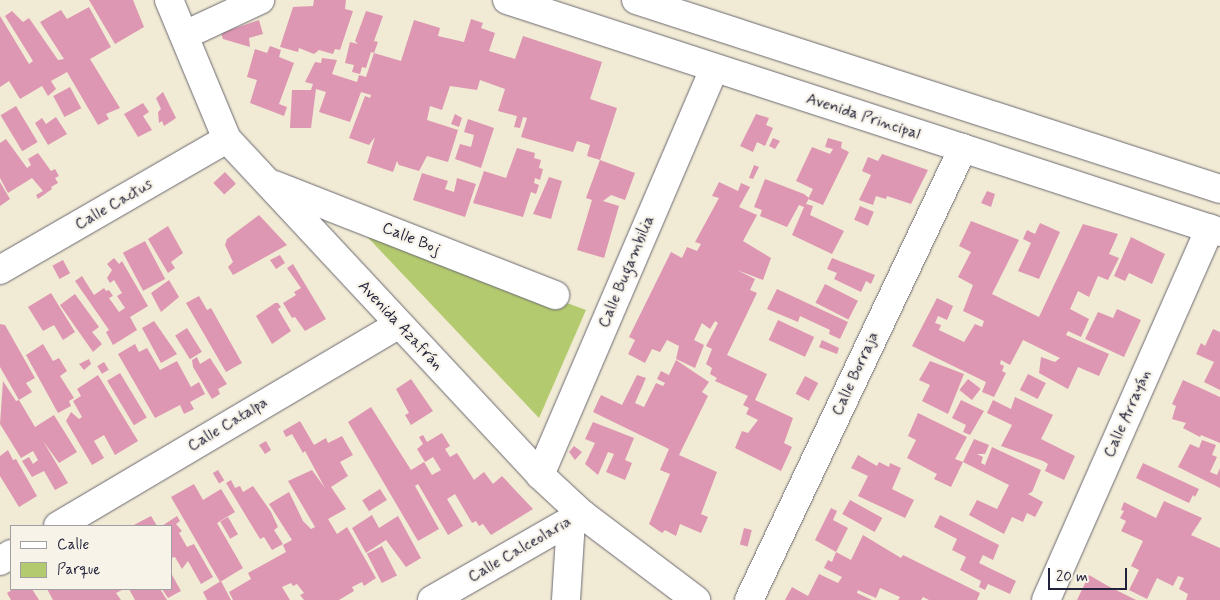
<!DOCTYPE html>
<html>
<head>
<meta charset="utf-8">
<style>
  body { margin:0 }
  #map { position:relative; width:1220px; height:600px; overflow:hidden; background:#f1ead4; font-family:Mynerve,sans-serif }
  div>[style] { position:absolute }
  .green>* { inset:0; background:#b4ca6f }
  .building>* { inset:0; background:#de97b2; transform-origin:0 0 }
  .roads { filter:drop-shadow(0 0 1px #6a6871) drop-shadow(0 0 1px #6a6871) }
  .minor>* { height:28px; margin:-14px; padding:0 14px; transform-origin:14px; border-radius:14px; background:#fff }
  span { translate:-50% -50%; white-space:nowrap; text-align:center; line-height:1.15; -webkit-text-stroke:4.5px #f7f3e8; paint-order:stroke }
  .street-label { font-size:16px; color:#22223b }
  .legend { position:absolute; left:10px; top:525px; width:162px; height:65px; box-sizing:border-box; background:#f7f3e8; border:1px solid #a29fa3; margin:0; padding:6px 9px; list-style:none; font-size:15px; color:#22223b }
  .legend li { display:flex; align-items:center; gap:10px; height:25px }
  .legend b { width:25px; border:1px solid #a29fa3 }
  .scale { position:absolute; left:1048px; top:568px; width:79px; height:22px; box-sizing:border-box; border:2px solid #22223b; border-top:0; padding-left:6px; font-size:15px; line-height:18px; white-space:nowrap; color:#22223b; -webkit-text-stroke:4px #f7f3e8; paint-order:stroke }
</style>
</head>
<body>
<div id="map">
  <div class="green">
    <i style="clip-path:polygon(357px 226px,586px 310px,539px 418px)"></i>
  </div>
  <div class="building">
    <i style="clip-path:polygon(89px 0,133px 0,144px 27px,115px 44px)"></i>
    <i style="clip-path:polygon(314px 0,346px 0,345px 9px,353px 11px,340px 50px,335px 49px,333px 54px,319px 50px,314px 54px,299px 48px,298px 52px,280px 47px,293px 7px,313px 6px)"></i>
    <i style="clip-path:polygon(89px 7px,111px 47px,90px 59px,120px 108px,106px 114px,109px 119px,98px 125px,67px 72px,51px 81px,56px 89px,48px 96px,42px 86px,20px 99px,9px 81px,0 87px,0 16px,29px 64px,33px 61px,5px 16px,12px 11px,23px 22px,29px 18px,58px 60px,64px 59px,40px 22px,61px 10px,67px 19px)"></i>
    <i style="clip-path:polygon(366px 11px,383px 16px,374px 41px,378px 42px,374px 53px,371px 52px,366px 68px,362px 67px,360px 74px,352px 72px,354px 65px,345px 63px,350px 42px,358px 44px,355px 41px)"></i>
    <i style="clip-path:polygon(471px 19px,483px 23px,481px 28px,495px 33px,489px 51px,515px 59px,523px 36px,602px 62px,590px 99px,617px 108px,600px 160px,635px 173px,625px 200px,611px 195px,603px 201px,619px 206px,604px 258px,577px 250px,592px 200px,586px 198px,600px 160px,587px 156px,590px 145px,577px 141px,573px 152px,521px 137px,527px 118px,523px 117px,520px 128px,514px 127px,517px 116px,498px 111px,505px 89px,480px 80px,477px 90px,450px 86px,442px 110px,430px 106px,427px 120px,458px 130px,448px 162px,427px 156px,419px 171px,399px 165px,397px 161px,393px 172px,367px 163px,375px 137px,369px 145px,349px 138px,365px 96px,370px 98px,371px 95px,361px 92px,350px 122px,319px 112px,326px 92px,316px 89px,311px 128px,290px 128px,292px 90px,311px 90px,313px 84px,305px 82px,315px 62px,321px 63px,322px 58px,337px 60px,332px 74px,357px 82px,359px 75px,366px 77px,374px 53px,401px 61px,414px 20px,440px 28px,438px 36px,464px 42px)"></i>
    <i style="clip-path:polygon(259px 20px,263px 34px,249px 38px,250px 47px,223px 39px,221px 33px)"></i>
    <i style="clip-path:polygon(270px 46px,281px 50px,279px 57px,294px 63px,279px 104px,287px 107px,284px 116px,250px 103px,257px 80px,247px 77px,255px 49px,267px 53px)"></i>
    <i style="left:70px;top:87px;width:24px;height:19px;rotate:62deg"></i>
    <i style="clip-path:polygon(163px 92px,176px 118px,164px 126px,162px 121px,159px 123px,158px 112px,161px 109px,156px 98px)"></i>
    <i style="clip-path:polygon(143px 103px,149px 112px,143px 116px,152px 130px,138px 137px,124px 114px)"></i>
    <i style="left:16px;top:106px;width:42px;height:18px;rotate:59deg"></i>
    <i style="clip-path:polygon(455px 114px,462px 118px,459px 127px,451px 124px)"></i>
    <i style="clip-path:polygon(756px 114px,769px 118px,766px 125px,773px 128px,765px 146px,757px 142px,753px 152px,740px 146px)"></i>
    <i style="clip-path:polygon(56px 117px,67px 134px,48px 145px,35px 123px,42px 118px,46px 124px)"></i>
    <i style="clip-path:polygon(468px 119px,494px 128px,481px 168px,455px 159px,460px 144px,471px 147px,474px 135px,464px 132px)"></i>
    <i style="clip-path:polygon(773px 138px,780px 141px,775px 149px,769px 146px)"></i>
    <i style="clip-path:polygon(828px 138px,842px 142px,841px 148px,849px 152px,823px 205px,808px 199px,813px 189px,796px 181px,812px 147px,830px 154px,833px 149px,825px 147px)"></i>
    <i style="clip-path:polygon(6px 139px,27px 168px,31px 165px,28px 159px,38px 153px,51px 171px,55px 169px,59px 176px,55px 178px,58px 183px,51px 187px,52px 189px,38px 199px,36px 195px,43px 191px,32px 178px,8px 193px,0 178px,0 143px)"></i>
    <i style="clip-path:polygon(517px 148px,535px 153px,534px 158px,541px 160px,539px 168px,543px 169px,540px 180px,535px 178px,534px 183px,539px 185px,536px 194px,531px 192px,523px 217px,473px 203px,484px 171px,506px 178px)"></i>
    <i style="clip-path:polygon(882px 154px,928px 170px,911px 204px,887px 196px,886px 199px,876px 196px,873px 205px,859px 200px,871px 175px,862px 171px,868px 157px,878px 161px)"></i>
    <i style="clip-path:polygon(754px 165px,759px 167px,753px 179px,749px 178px)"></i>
    <i style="left:225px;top:172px;width:16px;height:16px;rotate:47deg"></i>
    <i style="clip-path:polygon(422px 173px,448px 181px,445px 189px,454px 192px,457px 178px,476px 184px,465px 217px,413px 200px)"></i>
    <i style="clip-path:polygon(549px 177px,562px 181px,551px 219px,533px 214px)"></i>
    <i style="clip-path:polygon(765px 179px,804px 194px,809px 198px,806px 204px,813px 206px,810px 215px,844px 231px,832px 254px,792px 235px,804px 207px,799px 205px,787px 227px,760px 216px,762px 210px,754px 207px)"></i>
    <i style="clip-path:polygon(0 182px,10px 199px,0 206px)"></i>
    <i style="clip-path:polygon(719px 182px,738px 191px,741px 183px,750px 187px,739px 207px,757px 215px,743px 241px,771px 258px,763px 280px,737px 270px,755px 279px,750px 290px,757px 293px,727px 355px,767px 374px,755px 400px,793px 418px,784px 443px,792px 447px,781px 471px,735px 448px,742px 431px,748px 433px,758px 420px,746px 414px,749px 408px,743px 405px,748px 396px,715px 381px,717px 378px,710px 374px,712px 368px,706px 364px,712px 349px,706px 346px,718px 323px,715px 321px,710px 329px,702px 323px,694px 340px,704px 345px,695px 368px,676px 359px,679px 346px,667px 340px,660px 352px,652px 349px,645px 363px,628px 354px,635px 340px,629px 337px,671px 252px,682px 258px,687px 247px,697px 251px,701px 244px,695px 242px,719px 198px,712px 196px)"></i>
    <i style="clip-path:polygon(987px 191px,995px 194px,991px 207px,981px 203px)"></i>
    <i style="left:860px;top:206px;width:15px;height:15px;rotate:23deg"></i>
    <i style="clip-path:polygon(259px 215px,287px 245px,233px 275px,228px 267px,233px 262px,225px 245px,227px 239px)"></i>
    <i style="clip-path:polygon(971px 221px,1019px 240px,992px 294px,1039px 317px,1083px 224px,1118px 234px,1109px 254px,1119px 258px,1108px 280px,1098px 276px,1089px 297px,1078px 291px,1070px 309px,1089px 319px,1081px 337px,1068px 331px,1066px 335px,1109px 354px,1099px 376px,1078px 367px,1068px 389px,1039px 373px,1041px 357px,1055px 362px,1060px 358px,1023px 340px,1010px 365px,1001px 360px,1000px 364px,1004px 366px,1002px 371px,1006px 373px,994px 397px,982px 392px,986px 382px,912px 346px,937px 298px,953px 306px,947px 320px,938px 316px,935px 323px,941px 325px,939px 330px,964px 342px,975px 324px,982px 327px,984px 321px,963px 311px,973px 285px,958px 277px,971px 252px,959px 246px)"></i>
    <i style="clip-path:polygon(1040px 223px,1060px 232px,1039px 279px,1018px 271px,1031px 243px,1023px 239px,1027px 230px,1035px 234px)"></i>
    <i style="clip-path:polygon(168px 226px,183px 253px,171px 262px,175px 268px,168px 273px,148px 239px)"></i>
    <i style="clip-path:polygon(1131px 237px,1165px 254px,1152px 284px,1129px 273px,1125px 281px,1114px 276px)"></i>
    <i style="left:145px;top:241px;width:43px;height:25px;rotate:62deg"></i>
    <i style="clip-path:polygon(280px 255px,285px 263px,276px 269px,270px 260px)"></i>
    <i style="clip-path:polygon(114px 258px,119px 264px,122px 261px,148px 306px,130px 317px,137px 330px,113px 345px,106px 332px,109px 330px,75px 281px,82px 276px,94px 295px,104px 288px,106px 291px,109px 290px,113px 296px,109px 298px,119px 312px,125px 308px,117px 296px,122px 293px,114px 280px,110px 283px,107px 278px,112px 270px,107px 264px)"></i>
    <i style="clip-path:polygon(832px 258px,875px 275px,871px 284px,866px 281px,861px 292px,834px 279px,837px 273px,827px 269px)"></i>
    <i style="left:63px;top:260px;width:15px;height:12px;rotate:62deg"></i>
    <i style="clip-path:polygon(293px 264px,326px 319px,305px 331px,295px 317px,292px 318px,283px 303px,296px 295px,294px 292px,301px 288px,287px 268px)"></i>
    <i style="clip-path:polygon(169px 280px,179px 297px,161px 312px,151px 293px)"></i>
    <i style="left:825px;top:284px;width:37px;height:21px;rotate:27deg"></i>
    <i style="clip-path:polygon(777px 289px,848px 322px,840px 339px,829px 334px,830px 330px,800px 316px,798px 322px,767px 309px)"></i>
    <i style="clip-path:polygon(51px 293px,75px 332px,63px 340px,54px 325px,43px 331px,28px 307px)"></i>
    <i style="clip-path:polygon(75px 294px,99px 327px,92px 332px,102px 344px,93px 352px,60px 305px)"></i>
    <i style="clip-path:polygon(199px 296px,207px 310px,211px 308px,242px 363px,226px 372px,186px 303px)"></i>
    <i style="clip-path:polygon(275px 303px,278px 303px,281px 307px,278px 309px,291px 331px,272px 344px,256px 316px)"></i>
    <i style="clip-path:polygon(1117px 309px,1141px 320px,1124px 357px,1085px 339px,1098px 312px,1113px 318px)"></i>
    <i style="left:778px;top:320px;width:40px;height:22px;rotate:25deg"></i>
    <i style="clip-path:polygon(154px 321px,177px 354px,161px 363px,142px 328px)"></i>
    <i style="clip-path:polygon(0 324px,5px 325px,35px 378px,26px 383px,32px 392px,19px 400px,0 367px)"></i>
    <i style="left:187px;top:328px;width:28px;height:14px;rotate:58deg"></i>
    <i style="clip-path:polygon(1213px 329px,1220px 332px,1220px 390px,1204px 382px,1214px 362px,1196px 354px,1201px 343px,1205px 346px)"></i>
    <i style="clip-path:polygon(822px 340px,839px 348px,837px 354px,819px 347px)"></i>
    <i style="clip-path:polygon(43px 344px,53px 361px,59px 358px,67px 371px,60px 376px,74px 398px,69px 401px,71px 406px,58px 413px,26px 355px)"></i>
    <i style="clip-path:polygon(135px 344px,139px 352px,147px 348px,160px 370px,177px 361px,191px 387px,199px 382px,205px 394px,190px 402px,194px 409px,184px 414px,180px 405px,155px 418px,118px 354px)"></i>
    <i style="clip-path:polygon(197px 357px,200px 364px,210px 358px,227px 384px,218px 389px,220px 394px,212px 399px,193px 367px,192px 360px)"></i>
    <i style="clip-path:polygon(89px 359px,91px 364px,84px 370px,79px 364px)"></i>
    <i style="clip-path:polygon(676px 360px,709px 382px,702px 392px,708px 396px,679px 455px,717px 472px,701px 514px,708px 517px,701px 533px,680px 524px,676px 536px,665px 530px,662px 533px,649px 524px,670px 474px,660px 470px,669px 449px,593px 412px,601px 395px,622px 405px,637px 375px,646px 378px,635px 403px,644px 407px,656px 383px,663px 386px,665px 383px,657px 379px,661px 371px,669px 375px)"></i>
    <i style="clip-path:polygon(930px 361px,964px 374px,948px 414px,922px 401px,930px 385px,919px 380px)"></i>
    <i style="left:104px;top:362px;width:9px;height:8px;rotate:58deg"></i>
    <i style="left:120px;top:373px;width:52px;height:15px;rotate:59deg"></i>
    <i style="left:1028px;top:374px;width:20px;height:18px;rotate:27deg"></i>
    <i style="clip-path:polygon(98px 375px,138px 441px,115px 455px,104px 435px,94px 441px,104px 458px,92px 465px,66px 421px,71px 412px,79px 419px,82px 417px,73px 401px,81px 396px,77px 389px)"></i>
    <i style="left:805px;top:376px;width:15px;height:20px;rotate:28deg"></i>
    <i style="clip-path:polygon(411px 379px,433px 411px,411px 425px,405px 415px,409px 413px,396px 389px)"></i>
    <i style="left:968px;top:379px;width:16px;height:14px;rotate:38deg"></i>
    <i style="clip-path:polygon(1183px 380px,1220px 397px,1220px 443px,1201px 435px,1200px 437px,1183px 428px,1186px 423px,1172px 419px,1176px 406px,1172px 404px)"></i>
    <i style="clip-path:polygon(3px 381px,16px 401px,19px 400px,35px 427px,54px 415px,77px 452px,59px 463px,43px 441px,68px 483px,55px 490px,44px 471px,32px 477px,22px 461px,29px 457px,33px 464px,38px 460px,33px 451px,21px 458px,0 424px)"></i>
    <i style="clip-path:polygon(1015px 397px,1053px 415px,1041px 439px,1075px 456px,1064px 480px,1045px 471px,1048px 464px,1043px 461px,1001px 446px,1012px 425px,987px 413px,993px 400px,1011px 409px)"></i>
    <i style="clip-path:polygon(961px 400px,984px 411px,970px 435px,963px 432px,966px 425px,952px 418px)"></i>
    <i style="clip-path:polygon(371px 407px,411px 470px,424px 462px,432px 475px,441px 470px,433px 457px,425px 462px,417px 449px,423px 444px,419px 437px,423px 435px,427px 442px,442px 433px,450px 446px,445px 449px,450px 457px,457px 453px,474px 480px,484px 472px,493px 484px,502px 476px,533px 509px,491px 535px,483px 524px,479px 526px,476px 521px,472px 523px,455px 494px,447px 499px,463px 526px,448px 535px,418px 484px,415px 486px,439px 529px,418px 541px,348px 422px)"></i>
    <i style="clip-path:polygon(918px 413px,967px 437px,955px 459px,963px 462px,951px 487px,934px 479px,937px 474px,907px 458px,916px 440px,908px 436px)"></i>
    <i style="clip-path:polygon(300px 421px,314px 445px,326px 438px,328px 443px,342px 436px,353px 455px,340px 462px,348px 476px,331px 487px,346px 509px,328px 519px,337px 534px,347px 527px,376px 578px,364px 586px,362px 582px,352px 587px,354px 591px,339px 600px,304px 600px,300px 595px,304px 593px,297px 584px,293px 586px,291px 583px,282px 587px,290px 600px,233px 600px,229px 592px,251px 579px,248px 573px,286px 552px,283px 545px,292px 540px,269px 504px,289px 492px,303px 521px,311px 529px,315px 527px,288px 481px,312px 470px,325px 488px,305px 451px,303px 453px,292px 434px,286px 437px,283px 431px)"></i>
    <i style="clip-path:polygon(593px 422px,634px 438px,625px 460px,632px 463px,625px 480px,606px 472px,614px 454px,608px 452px,598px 475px,585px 464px,595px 443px,585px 439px)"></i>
    <i style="clip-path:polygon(974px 439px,989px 445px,985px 454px,977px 454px,983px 457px,981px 463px,985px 465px,992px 447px,1041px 470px,1032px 492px,1028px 494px,1043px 502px,1035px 517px,1027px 513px,1023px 522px,1012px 517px,1004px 534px,969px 515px,977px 500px,997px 509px,1009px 485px,963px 462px)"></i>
    <i style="clip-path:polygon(1202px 440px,1216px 445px,1212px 455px,1217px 457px,1210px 472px,1217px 475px,1220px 468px,1220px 488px,1178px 467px,1190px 444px,1199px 448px)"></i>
    <i style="clip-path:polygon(266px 441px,271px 450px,265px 454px,259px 445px)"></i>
    <i style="clip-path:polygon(574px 446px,582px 452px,575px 460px,569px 452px)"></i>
    <i style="clip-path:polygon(8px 450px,13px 460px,16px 459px,37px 496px,19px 507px,0 476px,0 456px)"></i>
    <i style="clip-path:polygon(858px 455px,877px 466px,879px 462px,889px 467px,890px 463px,901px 468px,892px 489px,914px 500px,905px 518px,858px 496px,868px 476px,851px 468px)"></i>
    <i style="clip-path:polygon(1143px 463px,1199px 489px,1195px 497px,1193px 495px,1189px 503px,1136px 478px)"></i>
    <i style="left:218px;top:470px;width:12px;height:6px;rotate:59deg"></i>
    <i style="clip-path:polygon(231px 480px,235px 488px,240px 486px,243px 492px,253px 486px,271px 512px,278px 527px,274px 530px,283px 544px,272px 550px,264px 537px,260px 539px,226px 483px)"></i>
    <i style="clip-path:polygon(194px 484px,203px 500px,221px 489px,235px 512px,217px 523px,243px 568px,220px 582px,171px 497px)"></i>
    <i style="left:380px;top:489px;width:13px;height:21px;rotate:58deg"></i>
    <i style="left:850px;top:500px;width:37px;height:16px;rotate:29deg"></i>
    <i style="clip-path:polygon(1164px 501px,1202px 518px,1191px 535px,1220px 548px,1220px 600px,1186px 600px,1188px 594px,1179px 589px,1184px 578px,1178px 576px,1173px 586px,1157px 578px,1147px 599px,1129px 590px,1139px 570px,1131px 566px,1143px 541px,1121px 531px,1126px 521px,1120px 518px,1124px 511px,1121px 510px,1124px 502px,1156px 518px)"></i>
    <i style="clip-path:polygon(831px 508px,837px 511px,833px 520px,848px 528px,836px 552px,815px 540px)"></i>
    <i style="clip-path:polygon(372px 515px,379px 528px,398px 516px,421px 558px,406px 567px,386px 540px,366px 553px,352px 528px)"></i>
    <i style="clip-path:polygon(940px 515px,999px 545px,993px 560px,983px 555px,979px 563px,1016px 581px,1010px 594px,988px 584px,985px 590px,979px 587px,981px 581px,960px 570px,966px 557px,952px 550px,957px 539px,934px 527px)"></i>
    <i style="clip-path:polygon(151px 516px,157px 526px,132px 526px)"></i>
    <i style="clip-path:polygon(177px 516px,180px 521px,176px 524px,182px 531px,179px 533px,187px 547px,194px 544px,213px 577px,201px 584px,188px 561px,182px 569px,175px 557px,171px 558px,171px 526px,162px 526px)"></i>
    <i style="left:228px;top:517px;width:20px;height:9px;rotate:60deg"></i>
    <i style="left:744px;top:528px;width:8px;height:17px;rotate:14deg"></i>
    <i style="clip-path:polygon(863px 535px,901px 558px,903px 555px,980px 593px,977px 600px,929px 600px,923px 597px,921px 600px,898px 600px,900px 597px,880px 588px,876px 598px,858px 590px,857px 593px,872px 600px,785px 600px,792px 587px,808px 596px,819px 574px,838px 583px,842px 577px,824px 568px,828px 560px,832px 562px,836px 552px,851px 560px)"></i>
    <i style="left:382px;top:546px;width:33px;height:17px;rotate:63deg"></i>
    <i style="clip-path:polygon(171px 573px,181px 591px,168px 598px,162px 589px,171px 589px)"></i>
    <i style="clip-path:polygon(1089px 575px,1108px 586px,1136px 600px,1077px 600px)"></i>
    <i style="clip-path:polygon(221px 581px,231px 600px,207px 600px,203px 592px)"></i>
    <i style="clip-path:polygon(13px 589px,32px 589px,39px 600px,11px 600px,7px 593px)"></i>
    <i style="clip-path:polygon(47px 589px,124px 589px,116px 593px,121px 600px,53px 600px)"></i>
    <i style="clip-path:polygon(129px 589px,160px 589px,167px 600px,135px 600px)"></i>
  </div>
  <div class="roads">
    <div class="minor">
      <i style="left:169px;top:0;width:151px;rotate:67.4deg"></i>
      <i style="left:227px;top:139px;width:459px;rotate:47deg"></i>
      <i style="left:540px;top:475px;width:57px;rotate:42.9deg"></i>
      <i style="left:582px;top:514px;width:143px;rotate:37deg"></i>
      <i style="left:507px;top:0;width:750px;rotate:18.02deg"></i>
      <i style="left:636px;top:0;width:614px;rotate:17.93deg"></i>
      <i style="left:185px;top:35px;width:83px;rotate:-25deg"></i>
      <i style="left:274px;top:185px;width:302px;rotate:21.4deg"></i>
      <i style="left:0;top:270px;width:262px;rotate:-30deg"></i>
      <i style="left:540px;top:475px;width:441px;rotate:-66.8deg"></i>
      <i style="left:58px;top:526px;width:395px;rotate:-30.6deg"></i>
      <i style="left:0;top:561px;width:13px;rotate:-32deg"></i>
      <i style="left:432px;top:600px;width:173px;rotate:-29.8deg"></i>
      <i style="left:566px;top:600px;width:79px;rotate:-86.4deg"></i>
      <i style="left:749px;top:600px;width:500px;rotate:-64.66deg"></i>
      <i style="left:1046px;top:600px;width:406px;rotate:-66.2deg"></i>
    </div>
  </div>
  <div class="street-label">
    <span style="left:863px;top:117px;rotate:18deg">Avenida Principal</span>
    <span style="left:114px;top:205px;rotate:-30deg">Calle Cactus</span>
    <span style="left:411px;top:239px;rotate:22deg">Calle Boj</span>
    <span style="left:627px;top:272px;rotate:-67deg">Calle Bugambilia</span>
    <span style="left:400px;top:326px;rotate:47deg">Avenida Azafrán</span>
    <span style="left:856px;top:374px;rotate:-65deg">Calle Borraja</span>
    <span style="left:1128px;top:414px;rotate:-66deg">Calle Arrayán</span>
    <span style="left:228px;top:425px;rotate:-31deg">Calle Catalpa</span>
    <span style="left:520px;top:550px;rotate:-30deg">Calle Calceolaria</span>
  </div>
  <ul class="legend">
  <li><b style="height:6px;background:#fff"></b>Calle</li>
  <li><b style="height:14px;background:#b4ca6f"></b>Parque</li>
  </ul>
  <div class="scale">20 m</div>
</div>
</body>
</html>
